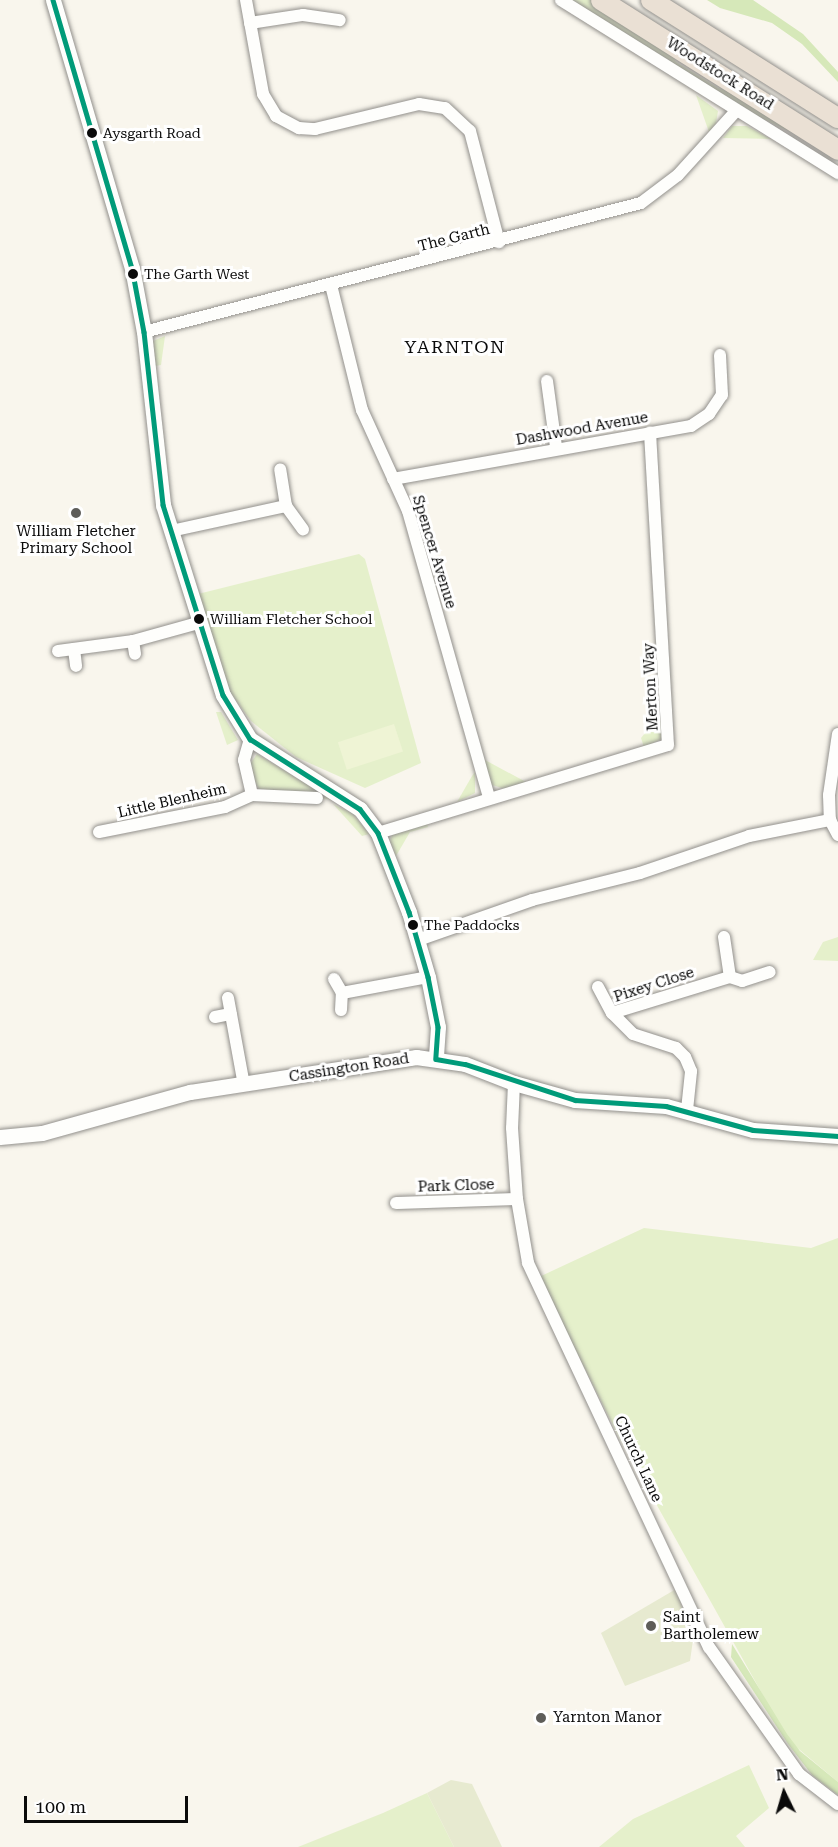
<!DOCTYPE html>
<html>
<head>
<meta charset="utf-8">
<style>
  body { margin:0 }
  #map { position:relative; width:838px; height:1847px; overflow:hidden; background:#f9f6ed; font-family:"Roboto Serif",serif }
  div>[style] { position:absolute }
  .green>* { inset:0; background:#e5f0cb }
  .forest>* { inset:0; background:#d6e8b9 }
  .cemetery>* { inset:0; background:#e7ead0 }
  .pitch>* { inset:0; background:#eff4d5; transform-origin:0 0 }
  .roads { filter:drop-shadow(0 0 2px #92908c) drop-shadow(0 0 2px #92908c) }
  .minor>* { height:12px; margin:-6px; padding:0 6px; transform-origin:6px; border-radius:6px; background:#fefefc }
  .tertiary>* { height:15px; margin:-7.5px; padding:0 7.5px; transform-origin:7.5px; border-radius:7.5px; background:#fefefc }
  .trunk>* { height:20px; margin:-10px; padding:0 10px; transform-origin:10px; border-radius:10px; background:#eae0d4 }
  .bus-1>* { height:4.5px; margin:-2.25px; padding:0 2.25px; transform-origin:2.25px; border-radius:2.25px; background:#009b79 }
  .dots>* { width:16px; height:16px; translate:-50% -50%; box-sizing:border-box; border:3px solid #fff; border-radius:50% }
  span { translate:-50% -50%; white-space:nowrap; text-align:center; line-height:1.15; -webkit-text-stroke:6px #fff; paint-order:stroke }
  .bus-label { font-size:14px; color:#0a0a0a }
  .left { translate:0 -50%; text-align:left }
  .street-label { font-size:15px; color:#0a0a0a }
  .poi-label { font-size:15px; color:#0a0a0a }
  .quarter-label { font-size:18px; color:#0a0a0a; letter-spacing:1.5px }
  .north { position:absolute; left:754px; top:1763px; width:60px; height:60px; -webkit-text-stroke:4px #fff; paint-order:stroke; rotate:355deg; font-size:16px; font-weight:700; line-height:24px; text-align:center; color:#0a0a0a }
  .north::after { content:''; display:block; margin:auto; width:21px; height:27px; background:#0a0a0a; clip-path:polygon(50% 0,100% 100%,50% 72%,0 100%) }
  .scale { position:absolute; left:24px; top:1796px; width:164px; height:27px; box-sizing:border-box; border:3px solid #0a0a0a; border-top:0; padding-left:8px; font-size:18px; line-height:21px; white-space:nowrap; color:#0a0a0a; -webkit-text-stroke:4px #fff; paint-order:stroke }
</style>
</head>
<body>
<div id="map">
  <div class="green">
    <i style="clip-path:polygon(569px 0,591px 0,668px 48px,676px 62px,718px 88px,746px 98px,795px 134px,743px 109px)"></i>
    <i style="clip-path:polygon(696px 95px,718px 111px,716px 123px,709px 132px)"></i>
    <i style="clip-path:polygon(732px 126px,747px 126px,771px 139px,723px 138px)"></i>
    <i style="clip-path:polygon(165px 336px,161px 365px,155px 366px,153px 341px)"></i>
    <i style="clip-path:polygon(359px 554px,365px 559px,421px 763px,365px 788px,296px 757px,251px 721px,230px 692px,198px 594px)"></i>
    <i style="clip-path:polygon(216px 712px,221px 712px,238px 740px,227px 745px)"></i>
    <i style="clip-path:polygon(658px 717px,664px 726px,664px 738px,644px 747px,641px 738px)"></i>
    <i style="clip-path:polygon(480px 745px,485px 760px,526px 782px,505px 789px,489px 784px)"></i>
    <i style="clip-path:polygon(257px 754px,333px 800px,259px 789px,251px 775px,250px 764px)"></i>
    <i style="clip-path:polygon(475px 772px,475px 793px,457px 802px,472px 776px)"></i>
    <i style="clip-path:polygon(333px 804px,353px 814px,369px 834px,362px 836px)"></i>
    <i style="clip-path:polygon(427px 823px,428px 827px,410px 832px,396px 856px,390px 842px,392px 835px)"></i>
    <i style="clip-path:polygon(838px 937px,838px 961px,813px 960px,823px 942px)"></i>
    <i style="clip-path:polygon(644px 1228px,811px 1248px,838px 1238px,838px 1782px,788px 1740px,621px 1441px,539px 1277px)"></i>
    <i style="clip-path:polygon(749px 1765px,769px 1808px,736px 1836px,745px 1847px,599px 1847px,633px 1819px)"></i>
    <i style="clip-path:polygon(427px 1793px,454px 1847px,298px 1847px,383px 1813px)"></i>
  </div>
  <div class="forest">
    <i style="clip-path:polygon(707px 0,753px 0,803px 34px,838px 72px,838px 82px,802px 44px,772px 23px,720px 8px)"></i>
    <i style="clip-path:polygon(732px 1644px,787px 1734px,800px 1751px,838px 1782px,838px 1795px,812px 1775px,788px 1744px,731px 1657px)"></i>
  </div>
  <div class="cemetery">
    <i style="clip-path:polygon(676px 1589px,693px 1640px,690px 1661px,625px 1686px,601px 1633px)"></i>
    <i style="clip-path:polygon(451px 1780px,472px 1784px,502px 1847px,454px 1847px,427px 1793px)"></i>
  </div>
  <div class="pitch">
    <i style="left:394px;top:724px;width:29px;height:59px;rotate:72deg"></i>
  </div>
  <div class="roads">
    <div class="minor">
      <i style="left:246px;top:0;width:96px;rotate:79.7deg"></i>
      <i style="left:263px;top:94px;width:26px;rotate:59deg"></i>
      <i style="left:276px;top:116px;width:26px;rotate:28deg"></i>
      <i style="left:299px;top:128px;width:16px;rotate:4deg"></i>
      <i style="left:315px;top:129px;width:107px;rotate:-13.5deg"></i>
      <i style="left:419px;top:104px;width:26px;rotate:9deg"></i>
      <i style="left:445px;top:108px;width:34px;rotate:43deg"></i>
      <i style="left:470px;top:131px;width:115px;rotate:75.4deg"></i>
      <i style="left:561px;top:0;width:327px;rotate:32deg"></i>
      <i style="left:250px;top:23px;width:54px;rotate:-8.6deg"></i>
      <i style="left:303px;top:15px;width:37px;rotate:8deg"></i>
      <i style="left:331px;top:285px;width:129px;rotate:76.1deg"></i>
      <i style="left:362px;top:410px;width:111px;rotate:65.5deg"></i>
      <i style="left:408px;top:511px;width:298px;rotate:74.2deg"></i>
      <i style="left:144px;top:332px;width:513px;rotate:-14.55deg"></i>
      <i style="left:641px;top:203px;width:46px;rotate:-37.1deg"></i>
      <i style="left:678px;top:175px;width:86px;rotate:-47.8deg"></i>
      <i style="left:547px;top:381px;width:67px;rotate:82.2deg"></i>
      <i style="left:393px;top:479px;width:303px;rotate:-10.1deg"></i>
      <i style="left:691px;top:426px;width:22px;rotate:-34deg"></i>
      <i style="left:709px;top:414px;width:23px;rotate:-56deg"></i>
      <i style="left:722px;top:395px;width:40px;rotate:-92.9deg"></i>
      <i style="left:286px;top:506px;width:29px;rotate:54deg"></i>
      <i style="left:171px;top:531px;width:118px;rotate:-12.3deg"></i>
      <i style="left:286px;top:506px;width:37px;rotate:-99deg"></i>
      <i style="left:133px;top:641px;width:13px;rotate:81deg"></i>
      <i style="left:74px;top:649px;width:17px;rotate:83deg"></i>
      <i style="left:58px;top:651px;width:76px;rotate:-7.6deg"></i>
      <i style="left:133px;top:641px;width:67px;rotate:-15.5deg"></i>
      <i style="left:838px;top:734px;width:62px;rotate:98.4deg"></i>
      <i style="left:829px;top:795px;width:25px;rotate:88deg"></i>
      <i style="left:830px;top:820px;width:17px;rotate:62deg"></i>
      <i style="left:250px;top:739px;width:22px;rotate:106deg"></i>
      <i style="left:244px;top:760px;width:36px;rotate:77deg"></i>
      <i style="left:252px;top:795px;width:65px;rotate:2.6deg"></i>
      <i style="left:99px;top:832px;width:128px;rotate:-11.2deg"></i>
      <i style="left:225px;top:807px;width:30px;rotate:-24deg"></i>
      <i style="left:378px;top:833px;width:303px;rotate:-16.9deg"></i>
      <i style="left:668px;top:745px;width:313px;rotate:-93.3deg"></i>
      <i style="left:724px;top:937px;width:40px;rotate:81.5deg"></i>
      <i style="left:418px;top:940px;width:121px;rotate:-19.3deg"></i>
      <i style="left:532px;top:900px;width:111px;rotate:-14deg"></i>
      <i style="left:640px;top:873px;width:115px;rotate:-18.7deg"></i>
      <i style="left:749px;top:836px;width:83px;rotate:-11.2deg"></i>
      <i style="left:334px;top:979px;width:16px;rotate:60deg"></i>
      <i style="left:598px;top:987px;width:30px;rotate:62deg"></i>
      <i style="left:228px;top:998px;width:88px;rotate:79.6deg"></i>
      <i style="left:341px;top:1010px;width:17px;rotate:-87deg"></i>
      <i style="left:342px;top:993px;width:87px;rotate:-10.5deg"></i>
      <i style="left:215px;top:1017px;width:16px;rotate:-11deg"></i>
      <i style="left:514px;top:1083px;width:45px;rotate:92.5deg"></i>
      <i style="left:512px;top:1128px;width:71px;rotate:86deg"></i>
      <i style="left:517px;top:1199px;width:65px;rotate:80.2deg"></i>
      <i style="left:528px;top:1263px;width:425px;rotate:64.8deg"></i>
      <i style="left:709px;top:1647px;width:156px;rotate:54.7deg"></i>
      <i style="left:799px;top:1774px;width:49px;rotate:37.6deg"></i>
      <i style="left:687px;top:1110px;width:39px;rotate:-84deg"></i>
      <i style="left:691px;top:1071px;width:15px;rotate:-113deg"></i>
      <i style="left:685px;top:1057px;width:13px;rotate:-135deg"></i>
      <i style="left:676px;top:1048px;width:45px;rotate:-162deg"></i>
      <i style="left:633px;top:1034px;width:30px;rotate:-135deg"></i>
      <i style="left:612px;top:1013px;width:123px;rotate:-17deg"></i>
      <i style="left:730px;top:977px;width:13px;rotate:18deg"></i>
      <i style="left:742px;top:981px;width:29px;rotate:-18deg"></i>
      <i style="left:396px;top:1203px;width:121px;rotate:-1.9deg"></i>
    </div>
    <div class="tertiary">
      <i style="left:53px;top:0;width:279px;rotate:73.6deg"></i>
      <i style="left:132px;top:268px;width:65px;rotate:79.4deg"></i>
      <i style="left:144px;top:332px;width:174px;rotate:83.7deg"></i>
      <i style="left:163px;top:505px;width:199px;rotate:72.5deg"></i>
      <i style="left:223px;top:695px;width:52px;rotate:58.5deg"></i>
      <i style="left:250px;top:739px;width:130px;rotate:32.5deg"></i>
      <i style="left:360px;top:809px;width:30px;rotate:53deg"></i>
      <i style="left:378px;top:833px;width:85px;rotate:68.6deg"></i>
      <i style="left:409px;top:912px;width:68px;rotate:73.7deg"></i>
      <i style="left:428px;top:977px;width:51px;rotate:78.7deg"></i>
      <i style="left:438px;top:1027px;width:32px;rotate:94deg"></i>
      <i style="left:0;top:1137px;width:42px;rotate:-5.4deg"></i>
      <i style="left:42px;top:1133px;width:154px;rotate:-15.5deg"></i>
      <i style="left:190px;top:1092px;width:229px;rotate:-8.8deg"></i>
      <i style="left:416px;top:1057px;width:49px;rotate:8.1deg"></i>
      <i style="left:465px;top:1064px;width:53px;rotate:21.2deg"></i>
      <i style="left:514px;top:1083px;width:63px;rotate:15.6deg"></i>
      <i style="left:575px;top:1100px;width:91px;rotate:3.8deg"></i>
      <i style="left:666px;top:1106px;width:90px;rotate:15.4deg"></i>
      <i style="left:753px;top:1130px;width:85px;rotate:4deg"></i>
    </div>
    <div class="trunk">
      <i style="left:601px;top:0;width:280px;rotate:32.3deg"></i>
      <i style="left:651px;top:0;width:221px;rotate:32.3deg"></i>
    </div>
  </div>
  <div class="bus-1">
    <i style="left:53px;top:0;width:279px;rotate:73.6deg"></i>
    <i style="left:132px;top:268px;width:65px;rotate:79.4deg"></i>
    <i style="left:144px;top:332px;width:174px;rotate:83.7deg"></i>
    <i style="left:163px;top:505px;width:199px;rotate:72.5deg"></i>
    <i style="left:223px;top:695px;width:52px;rotate:58.5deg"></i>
    <i style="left:250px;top:739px;width:130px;rotate:32.5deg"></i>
    <i style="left:360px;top:809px;width:30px;rotate:53deg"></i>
    <i style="left:378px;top:833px;width:85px;rotate:68.6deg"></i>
    <i style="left:409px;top:912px;width:68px;rotate:73.7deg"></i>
    <i style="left:428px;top:977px;width:51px;rotate:78.7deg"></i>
    <i style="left:438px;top:1027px;width:32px;rotate:94deg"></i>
    <i style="left:436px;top:1059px;width:29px;rotate:10deg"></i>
    <i style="left:465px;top:1064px;width:116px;rotate:18.1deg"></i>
    <i style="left:575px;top:1100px;width:91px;rotate:3.8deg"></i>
    <i style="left:666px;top:1106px;width:90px;rotate:15.4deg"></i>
    <i style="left:753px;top:1130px;width:85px;rotate:4deg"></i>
  </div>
  <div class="dots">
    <i style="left:92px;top:133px;background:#0a0a0a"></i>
    <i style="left:133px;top:274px;background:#0a0a0a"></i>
    <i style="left:76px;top:513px;background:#5e5d59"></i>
    <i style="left:199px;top:619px;background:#0a0a0a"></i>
    <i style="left:413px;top:925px;background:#0a0a0a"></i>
    <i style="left:651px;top:1626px;background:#5e5d59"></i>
    <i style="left:541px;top:1718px;background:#5e5d59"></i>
  </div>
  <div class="bus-label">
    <span class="left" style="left:103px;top:133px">Aysgarth Road</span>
    <span class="left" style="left:144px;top:274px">The Garth West</span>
    <span class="left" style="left:210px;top:619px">William Fletcher School</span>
    <span class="left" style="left:424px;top:925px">The Paddocks</span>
  </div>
  <div class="street-label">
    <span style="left:720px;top:74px;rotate:32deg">Woodstock Road</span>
    <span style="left:454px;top:238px;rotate:-14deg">The Garth</span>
    <span style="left:582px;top:429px;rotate:-10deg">Dashwood Avenue</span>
    <span style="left:434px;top:552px;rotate:73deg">Spencer Avenue</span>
    <span style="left:651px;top:687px;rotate:-93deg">Merton Way</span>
    <span style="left:172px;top:801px;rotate:-13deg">Little Blenheim</span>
    <span style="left:654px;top:985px;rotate:-18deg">Pixey Close</span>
    <span style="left:349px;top:1068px;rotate:-9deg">Cassington Road</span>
    <span style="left:456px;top:1186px;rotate:-2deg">Park Close</span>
    <span style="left:638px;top:1459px;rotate:65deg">Church Lane</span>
  </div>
  <div class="poi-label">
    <span style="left:76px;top:540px">William Fletcher<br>Primary School</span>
    <span class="left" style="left:663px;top:1626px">Saint<br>Bartholemew</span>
    <span class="left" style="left:553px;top:1718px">Yarnton Manor</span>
  </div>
  <div class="quarter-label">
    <span style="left:455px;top:347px">YARNTON</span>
  </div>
  <div class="north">N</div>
  <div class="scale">100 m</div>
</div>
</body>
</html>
